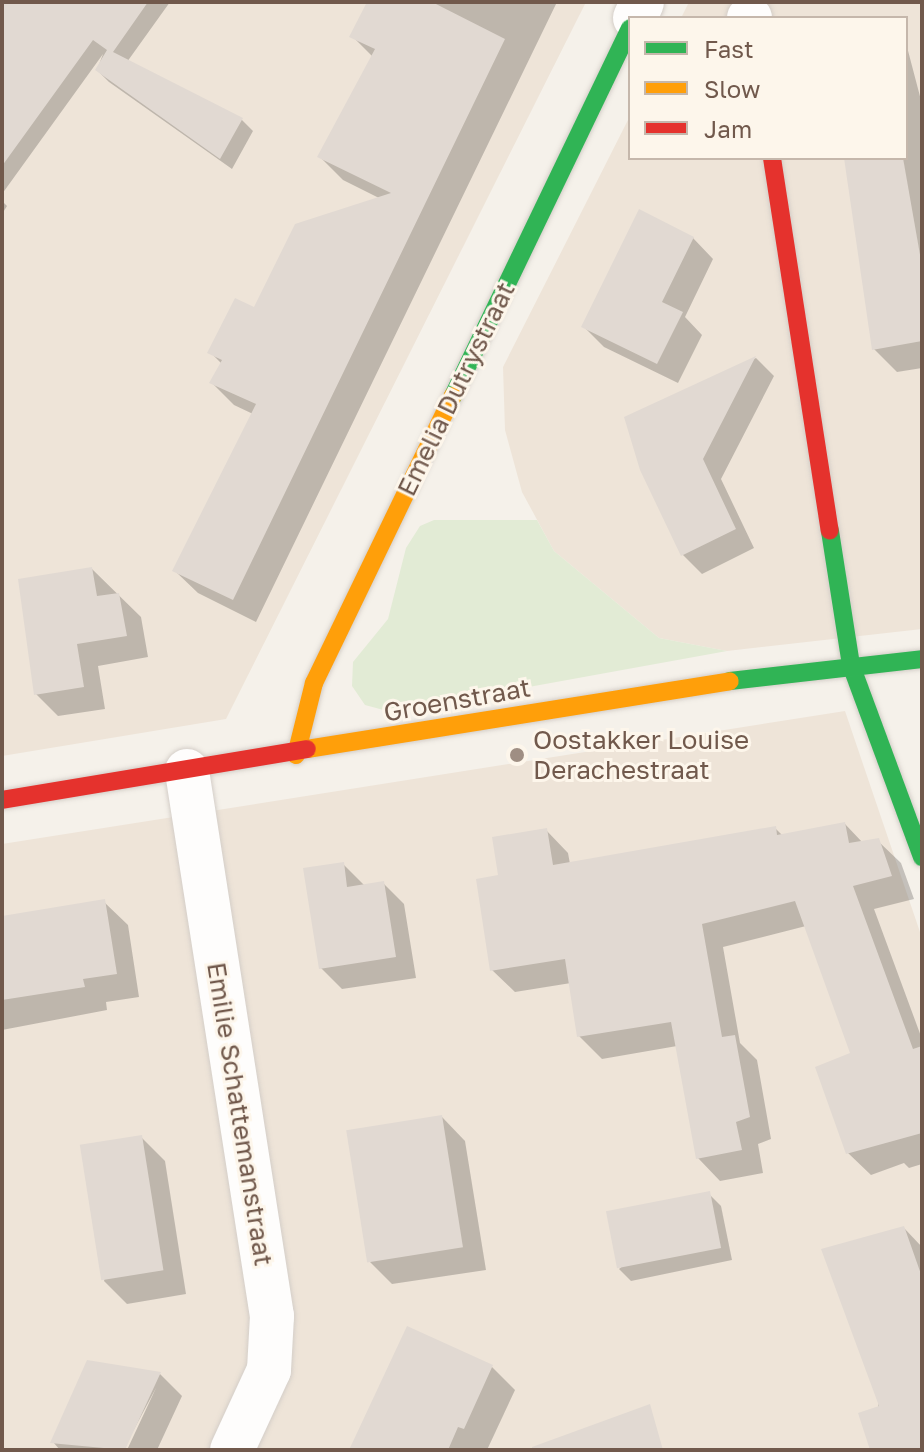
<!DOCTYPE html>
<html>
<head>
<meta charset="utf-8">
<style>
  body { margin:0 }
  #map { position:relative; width:924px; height:1452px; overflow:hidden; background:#f5f1ea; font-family:"Golos Text",sans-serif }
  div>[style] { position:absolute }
  .residential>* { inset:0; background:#eee4d8 }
  .green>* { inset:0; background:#e2ebd5 }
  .shadow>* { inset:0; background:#0003 }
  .building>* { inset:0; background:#e1d9d2; transform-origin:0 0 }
  .roads { filter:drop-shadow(0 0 2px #d4cec8) drop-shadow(0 0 2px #d4cec8) }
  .street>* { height:44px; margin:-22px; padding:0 22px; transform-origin:22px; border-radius:22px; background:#fefdfc }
  .fast>* { height:18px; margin:-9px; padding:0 9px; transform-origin:9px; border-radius:9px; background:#30b455 }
  .slow>* { height:18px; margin:-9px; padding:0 9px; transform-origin:9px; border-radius:9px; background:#ff9f0a }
  .jam>* { height:18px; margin:-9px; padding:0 9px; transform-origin:9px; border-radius:9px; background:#e5322d }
  .dots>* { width:22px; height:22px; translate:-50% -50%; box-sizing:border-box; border:4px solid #fdf6eb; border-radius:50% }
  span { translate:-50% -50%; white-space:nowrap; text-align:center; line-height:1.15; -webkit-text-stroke:6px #fdf6eb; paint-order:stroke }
  .street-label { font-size:26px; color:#71594c }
  .poi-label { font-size:26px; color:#71594c }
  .left { translate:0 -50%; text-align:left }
  .frame { position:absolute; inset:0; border:4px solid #71594c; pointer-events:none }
  .legend { position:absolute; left:628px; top:16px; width:280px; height:144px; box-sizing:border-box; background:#fdf6eb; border:2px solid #c5b7ab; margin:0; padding:10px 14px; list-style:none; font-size:24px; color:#71594c }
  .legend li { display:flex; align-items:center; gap:16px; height:40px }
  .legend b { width:40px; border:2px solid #c5b7ab }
</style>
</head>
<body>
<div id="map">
  <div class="residential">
    <i style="clip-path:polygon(2px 2px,586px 2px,226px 719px,2px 756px)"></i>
    <i style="clip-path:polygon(689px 2px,922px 2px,922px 629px,727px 651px,659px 638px,554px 551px,522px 492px,505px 430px,503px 367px,630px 116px,630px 158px,906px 158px,906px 18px,681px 18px)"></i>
    <i style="clip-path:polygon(845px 711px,922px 938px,922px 1450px,2px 1450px,2px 844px)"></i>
  </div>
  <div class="green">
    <i style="clip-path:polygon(434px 520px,537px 520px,554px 551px,659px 638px,727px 651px,391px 712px,365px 705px,352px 686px,353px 662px,388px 619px,406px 548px,420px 526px)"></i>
  </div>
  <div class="shadow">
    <i style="clip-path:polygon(3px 2px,170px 2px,127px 62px,241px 119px,253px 131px,232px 169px,109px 82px,97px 70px,103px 54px,2px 194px)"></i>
    <i style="clip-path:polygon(368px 2px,557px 2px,256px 622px,198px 593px,175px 571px,253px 414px,234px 405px,212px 383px,222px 364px,210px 352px,381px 199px,343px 180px,320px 157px,373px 57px,352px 36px)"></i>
    <i style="clip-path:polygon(906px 43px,922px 104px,922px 368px,897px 372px,874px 349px,845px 158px,906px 158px)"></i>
    <i style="clip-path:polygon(2px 201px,7px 206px,2px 214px)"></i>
    <i style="clip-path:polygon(693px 238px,713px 259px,685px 317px,702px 335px,678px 383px,604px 347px,584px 327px)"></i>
    <i style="clip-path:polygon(756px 358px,774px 376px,721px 479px,754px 548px,702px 574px,682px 554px,627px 418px)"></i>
    <i style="clip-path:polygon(92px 569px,141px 617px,148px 657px,98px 666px,105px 709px,58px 716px,36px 694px)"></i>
    <i style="clip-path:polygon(845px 824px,863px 843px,878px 841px,901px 863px,914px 899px,874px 909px,922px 1039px,922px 1164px,909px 1168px,904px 1163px,871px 1175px,848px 1153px,853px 1054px,806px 926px,723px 947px,740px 1043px,757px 1060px,771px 1139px,758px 1144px,763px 1173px,720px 1181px,698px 1158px,677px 1046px,602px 1059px,579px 1036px,571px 983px,515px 992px,492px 970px,501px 876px,546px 830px,568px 853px,570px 864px,775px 828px,783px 836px)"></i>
    <i style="clip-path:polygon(343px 864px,365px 886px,383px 883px,404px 904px,416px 978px,342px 989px,321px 968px)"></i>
    <i style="clip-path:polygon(104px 902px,128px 925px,139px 997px,106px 1002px,107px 1010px,2px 1030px,2px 918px)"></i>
    <i style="clip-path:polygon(442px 1117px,465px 1141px,486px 1270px,392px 1284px,368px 1260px)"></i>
    <i style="clip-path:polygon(141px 1137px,165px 1161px,186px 1294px,127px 1304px,104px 1281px)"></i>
    <i style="clip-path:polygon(709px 1194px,721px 1206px,732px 1260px,631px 1281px,619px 1269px)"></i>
    <i style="clip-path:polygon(904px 1228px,922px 1247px,922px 1450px,872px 1450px)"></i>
    <i style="clip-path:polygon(408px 1328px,492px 1367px,515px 1390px,487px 1450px,352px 1450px)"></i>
    <i style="clip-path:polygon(160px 1374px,182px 1396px,157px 1450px,127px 1450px,156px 1388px,123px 1450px,60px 1450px,53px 1442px)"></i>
  </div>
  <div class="building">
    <i style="clip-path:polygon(2px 2px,148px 2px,113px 52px,243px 118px,220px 159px,95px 70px,107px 50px,93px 40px,2px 166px)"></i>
    <i style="clip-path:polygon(367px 2px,432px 2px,505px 39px,233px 600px,172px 571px,256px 404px,209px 383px,222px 360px,207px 353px,235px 298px,254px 307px,295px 224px,391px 193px,317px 157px,375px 49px,349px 37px)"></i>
    <i style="clip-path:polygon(844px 158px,903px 158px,922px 266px,922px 341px,872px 350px)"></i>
    <i style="clip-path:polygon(639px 209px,694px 237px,662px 302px,683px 312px,657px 364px,581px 327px)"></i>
    <i style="clip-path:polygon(756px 356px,703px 459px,736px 529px,681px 556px,640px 470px,624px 417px)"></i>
    <i style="clip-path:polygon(92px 567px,97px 596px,119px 593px,127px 636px,77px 644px,84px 687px,34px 695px,18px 579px)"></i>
    <i style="clip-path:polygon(845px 822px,849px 843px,879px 838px,892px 876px,853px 886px,913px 1049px,922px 1046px,922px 1133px,846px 1154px,815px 1067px,850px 1053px,795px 901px,702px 924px,722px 1037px,735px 1035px,750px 1117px,736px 1122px,742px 1150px,696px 1159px,671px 1022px,577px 1037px,565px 959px,490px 971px,476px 879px,498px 875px,492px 837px,547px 828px,553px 865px,776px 826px,777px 835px)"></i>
    <i style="clip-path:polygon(344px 862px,347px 887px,384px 881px,396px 957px,319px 969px,303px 868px)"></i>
    <i style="clip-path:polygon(105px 899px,117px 974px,83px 979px,85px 987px,2px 1000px,2px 916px)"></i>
    <i style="left:442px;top:1115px;width:134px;height:97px;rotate:81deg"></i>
    <i style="left:142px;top:1135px;width:137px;height:63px;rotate:81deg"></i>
    <i style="left:710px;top:1191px;width:58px;height:106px;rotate:79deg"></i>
    <i style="clip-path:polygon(904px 1226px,922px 1277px,922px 1450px,870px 1450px,858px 1413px,879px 1406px,821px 1249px)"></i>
    <i style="clip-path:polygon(407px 1326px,493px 1365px,464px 1429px,458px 1427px,448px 1450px,349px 1450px)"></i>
    <i style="clip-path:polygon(87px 1360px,161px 1372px,125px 1450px,50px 1443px)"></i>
    <i style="clip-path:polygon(650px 1404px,663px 1450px,532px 1450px,532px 1447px)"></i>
  </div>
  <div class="roads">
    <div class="street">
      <i style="left:635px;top:18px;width:17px;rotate:-66deg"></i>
      <i style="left:749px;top:18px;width:1px"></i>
      <i style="left:187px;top:771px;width:552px;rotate:81.14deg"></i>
      <i style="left:272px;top:1316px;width:54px;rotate:93.2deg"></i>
      <i style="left:269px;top:1370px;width:88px;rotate:114.8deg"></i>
    </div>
    <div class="fast">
      <i style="left:453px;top:396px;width:408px;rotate:-64.3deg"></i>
      <i style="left:830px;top:531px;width:136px;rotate:81.1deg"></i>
      <i style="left:851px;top:665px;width:205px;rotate:69.7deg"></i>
      <i style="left:730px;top:681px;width:193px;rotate:-6.5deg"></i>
    </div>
    <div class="slow">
      <i style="left:307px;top:749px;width:428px;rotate:-9.1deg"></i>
      <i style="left:296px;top:755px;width:74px;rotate:-76deg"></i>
      <i style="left:314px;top:683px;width:319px;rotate:-64.2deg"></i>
    </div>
    <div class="jam">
      <i style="left:772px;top:158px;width:377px;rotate:81.2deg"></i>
      <i style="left:2px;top:800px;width:309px;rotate:-9.5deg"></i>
    </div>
  </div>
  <div class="dots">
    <i style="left:517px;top:755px;background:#9f8e83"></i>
  </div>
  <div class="street-label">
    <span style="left:456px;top:389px;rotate:-64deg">Emelia Dutrystraat</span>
    <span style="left:457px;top:700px;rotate:-10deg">Groenstraat</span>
    <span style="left:240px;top:1114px;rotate:81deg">Emilie Schattemanstraat</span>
  </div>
  <div class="poi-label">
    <span class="left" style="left:533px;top:755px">Oostakker Louise<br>Derachestraat</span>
  </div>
  <div class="frame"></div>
  <ul class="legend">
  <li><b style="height:10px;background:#30b455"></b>Fast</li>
  <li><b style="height:10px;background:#ff9f0a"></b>Slow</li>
  <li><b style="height:10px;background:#e5322d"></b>Jam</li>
  </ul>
</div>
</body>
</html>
